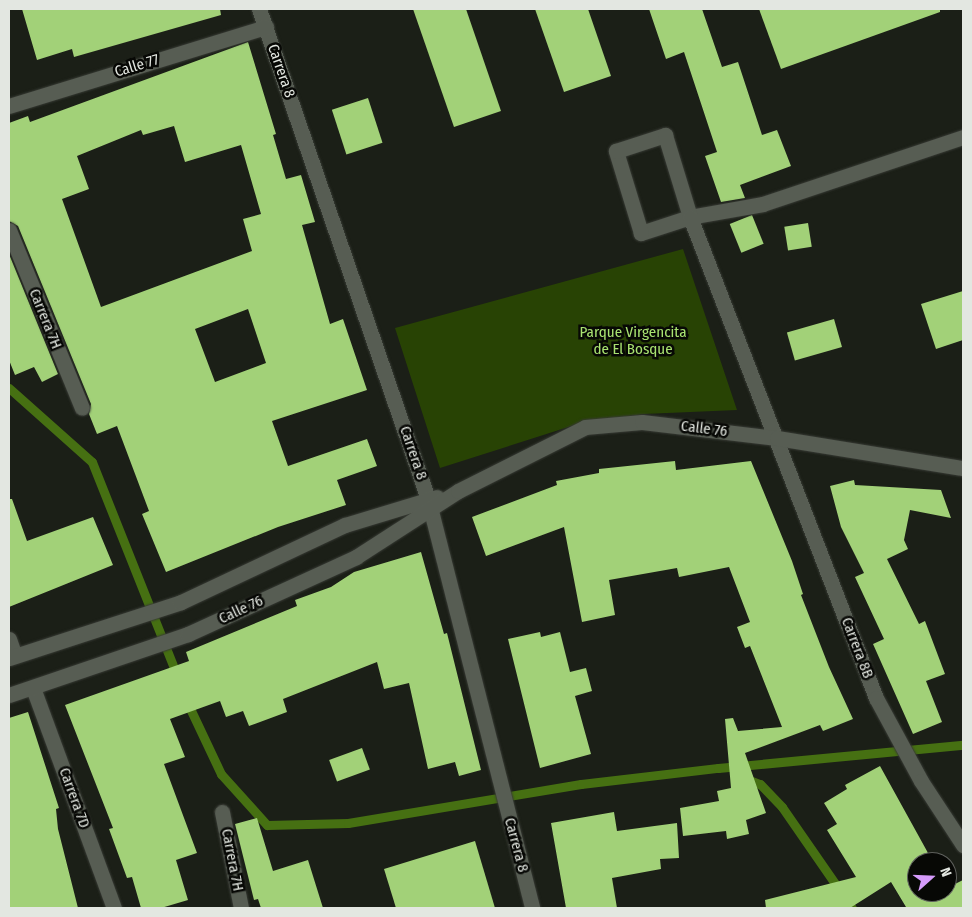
<!DOCTYPE html>
<html>
<head>
<meta charset="utf-8">
<style>
  body { margin:0 }
  #map { position:relative; width:972px; height:917px; overflow:hidden; background:#1b1f17; font-family:"Fira Sans Condensed",sans-serif }
  div>[style] { position:absolute }
  .green>* { inset:0; background:#284304 }
  .stream>* { height:9px; margin:-4.5px; padding:0 4.5px; transform-origin:4.5px; border-radius:4.5px; background:#467012 }
  .building>* { inset:0; background:#a2d178; transform-origin:0 0 }
  .roads { filter:drop-shadow(0 0 1px #373a34) drop-shadow(0 0 1px #373a34) }
  .minor>* { height:15px; margin:-7.5px; padding:0 7.5px; transform-origin:7.5px; border-radius:7.5px; background:#575d53 }
  span { translate:-50% -50%; white-space:nowrap; text-align:center; line-height:1.15; -webkit-text-stroke:5px #070805; paint-order:stroke }
  .street-label { font-size:15px; color:#e3e7e1 }
  .park-label { font-size:15px; color:#a9e371 }
  .frame { position:absolute; inset:0; border:10px solid #e3e7e1; pointer-events:none }
  .north { position:absolute; left:907px; top:852px; width:50px; height:50px; box-sizing:border-box; background:#070805; border:1px solid #5f615d; border-radius:50%; rotate:70deg; font-size:14px; font-weight:700; line-height:20px; text-align:center; color:#e3e7e1 }
  .north::after { content:''; display:block; margin:auto; width:18px; height:22px; background:#d59bfa; clip-path:polygon(50% 0,100% 100%,50% 72%,0 100%) }
</style>
</head>
<body>
<div id="map">
  <div class="green">
    <i style="clip-path:polygon(683px 249px,737px 410px,644px 414px,584px 422px,440px 468px,395px 328px)"></i>
  </div>
  <div class="stream">
    <i style="left:9px;top:388px;width:111px;rotate:41.7deg"></i>
    <i style="left:92px;top:462px;width:230px;rotate:68.3deg"></i>
    <i style="left:187px;top:702px;width:80px;rotate:64.7deg"></i>
    <i style="left:221px;top:774px;width:69px;rotate:48deg"></i>
    <i style="left:267px;top:825px;width:81px;rotate:-1.4deg"></i>
    <i style="left:348px;top:823px;width:236px;rotate:-9.5deg"></i>
    <i style="left:581px;top:784px;width:138px;rotate:-6.7deg"></i>
    <i style="left:718px;top:768px;width:246px;rotate:-5.4deg"></i>
    <i style="left:744px;top:778px;width:17px;rotate:21deg"></i>
    <i style="left:760px;top:784px;width:32px;rotate:46deg"></i>
    <i style="left:782px;top:807px;width:123px;rotate:55.3deg"></i>
  </div>
  <div class="building">
    <i style="clip-path:polygon(22px 9px,220px 9px,221px 15px,74px 57px,72px 49px,37px 60px)"></i>
    <i style="clip-path:polygon(413px 9px,466px 9px,501px 111px,454px 127px)"></i>
    <i style="clip-path:polygon(535px 9px,588px 9px,611px 76px,564px 92px)"></i>
    <i style="clip-path:polygon(649px 9px,702px 9px,722px 67px,738px 62px,762px 135px,777px 130px,791px 166px,740px 185px,745px 198px,721px 202px,705px 156px,717px 152px,684px 52px,666px 59px)"></i>
    <i style="clip-path:polygon(759px 9px,940px 9px,940px 12px,781px 69px)"></i>
    <i style="clip-path:polygon(evenodd,248px 42px,276px 134px,273px 135px,286px 179px,301px 175px,315px 222px,302px 225px,330px 324px,343px 319px,367px 390px,272px 421px,288px 466px,367px 439px,377px 466px,337px 480px,346px 505px,278px 527px,166px 572px,142px 514px,149px 511px,117px 426px,97px 434px,89px 414px,91px 404px,18px 226px,9px 221px,9px 123px,28px 116px,30px 122px,248px 42px,174px 126px,185px 162px,241px 145px,261px 214px,243px 219px,252px 251px,101px 307px,62px 199px,89px 189px,77px 156px,141px 130px,143px 135px,174px 126px,248px 42px,248px 309px,266px 363px,215px 382px,195px 329px,248px 309px)"></i>
    <i style="left:368px;top:98px;width:47px;height:38px;rotate:72deg"></i>
    <i style="left:752px;top:215px;width:31px;height:24px;rotate:68deg"></i>
    <i style="left:808px;top:223px;width:24px;height:24px;rotate:81deg"></i>
    <i style="clip-path:polygon(9px 254px,58px 374px,42px 382px,34px 367px,15px 375px,9px 360px)"></i>
    <i style="clip-path:polygon(963px 291px,963px 340px,936px 349px,921px 304px)"></i>
    <i style="left:834px;top:319px;width:29px;height:49px;rotate:74deg"></i>
    <i style="clip-path:polygon(675px 461px,676px 470px,751px 461px,792px 561px,803px 594px,801px 595px,829px 667px,853px 719px,823px 731px,820px 725px,745px 753px,766px 813px,746px 820px,749px 834px,727px 839px,726px 831px,683px 836px,680px 808px,719px 801px,717px 791px,731px 788px,725px 719px,733px 718px,738px 731px,782px 727px,750px 646px,745px 648px,737px 627px,750px 622px,729px 567px,679px 577px,677px 568px,609px 580px,615px 615px,582px 622px,564px 527px,486px 556px,472px 517px,557px 485px,556px 481px,599px 473px,599px 469px)"></i>
    <i style="clip-path:polygon(854px 480px,855px 485px,941px 490px,951px 518px,910px 510px,904px 540px,908px 549px,887px 559px,919px 624px,925px 621px,945px 674px,926px 681px,942px 722px,913px 734px,873px 644px,884px 639px,855px 577px,864px 573px,841px 527px,830px 486px)"></i>
    <i style="clip-path:polygon(9px 499px,12px 499px,27px 541px,93px 517px,113px 565px,9px 607px)"></i>
    <i style="clip-path:polygon(421px 552px,444px 634px,447px 633px,481px 770px,459px 776px,455px 762px,428px 769px,409px 683px,384px 689px,377px 662px,283px 699px,287px 712px,249px 726px,243px 711px,226px 717px,220px 701px,170px 719px,185px 757px,164px 764px,197px 853px,176px 860px,188px 900px,161px 908px,141px 908px,132px 877px,127px 878px,109px 829px,113px 828px,65px 705px,189px 661px,186px 652px,297px 606px,295px 600px,331px 587px,354px 572px)"></i>
    <i style="clip-path:polygon(540px 632px,541px 637px,560px 632px,570px 672px,586px 668px,592px 691px,575px 696px,591px 754px,540px 768px,508px 639px)"></i>
    <i style="clip-path:polygon(28px 712px,59px 808px,56px 809px,58px 829px,78px 908px,9px 908px,9px 718px)"></i>
    <i style="left:362px;top:748px;width:23px;height:35px;rotate:70deg"></i>
    <i style="clip-path:polygon(880px 766px,933px 862px,917px 862px,917px 892px,947px 892px,947px 888px,963px 880px,963px 908px,903px 908px,906px 907px,891px 882px,850px 908px,766px 908px,765px 900px,856px 877px,827px 830px,837px 824px,824px 803px,847px 789px,845px 785px)"></i>
    <i style="clip-path:polygon(614px 812px,617px 831px,677px 823px,679px 858px,660px 859px,661px 869px,612px 878px,617px 908px,566px 908px,551px 823px)"></i>
    <i style="clip-path:polygon(257px 818px,273px 871px,308px 860px,323px 908px,261px 908px,258px 899px,254px 900px,235px 824px)"></i>
    <i style="clip-path:polygon(475px 841px,495px 908px,396px 908px,384px 869px)"></i>
  </div>
  <div class="roads">
    <div class="minor">
      <i style="left:259px;top:9px;width:518px;rotate:70.97deg"></i>
      <i style="left:428px;top:499px;width:422px;rotate:75.7deg"></i>
      <i style="left:9px;top:106px;width:269px;rotate:-17.1deg"></i>
      <i style="left:963px;top:137px;width:211px;rotate:161.5deg"></i>
      <i style="left:763px;top:204px;width:74px;rotate:169.9deg"></i>
      <i style="left:690px;top:217px;width:52px;rotate:161.9deg"></i>
      <i style="left:641px;top:233px;width:86px;rotate:-107deg"></i>
      <i style="left:616px;top:151px;width:52px;rotate:-18.1deg"></i>
      <i style="left:665px;top:135px;width:86px;rotate:73deg"></i>
      <i style="left:690px;top:217px;width:516px;rotate:68.86deg"></i>
      <i style="left:876px;top:698px;width:94px;rotate:61.5deg"></i>
      <i style="left:921px;top:781px;width:77px;rotate:56.7deg"></i>
      <i style="left:9px;top:230px;width:192px;rotate:67.7deg"></i>
      <i style="left:9px;top:639px;width:18px;rotate:71deg"></i>
      <i style="left:9px;top:658px;width:181px;rotate:-18deg"></i>
      <i style="left:181px;top:602px;width:181px;rotate:-25.2deg"></i>
      <i style="left:345px;top:525px;width:96px;rotate:-16.9deg"></i>
      <i style="left:33px;top:688px;width:234px;rotate:69.8deg"></i>
      <i style="left:9px;top:695px;width:189px;rotate:-18.8deg"></i>
      <i style="left:188px;top:634px;width:185px;rotate:-24.6deg"></i>
      <i style="left:356px;top:557px;width:121px;rotate:-32.9deg"></i>
      <i style="left:458px;top:491px;width:142px;rotate:-26.7deg"></i>
      <i style="left:585px;top:427px;width:57px;rotate:-5deg"></i>
      <i style="left:642px;top:422px;width:136px;rotate:6.8deg"></i>
      <i style="left:777px;top:438px;width:188px;rotate:9.2deg"></i>
      <i style="left:222px;top:812px;width:98px;rotate:78.8deg"></i>
    </div>
  </div>
  <div class="street-label">
    <span style="left:137px;top:66px;rotate:-17deg">Calle 77</span>
    <span style="left:281px;top:71px;rotate:71deg">Carrera 8</span>
    <span style="left:45px;top:319px;rotate:68deg">Carrera 7H</span>
    <span style="left:704px;top:429px;rotate:7deg">Calle 76</span>
    <span style="left:413px;top:453px;rotate:71deg">Carrera 8</span>
    <span style="left:241px;top:610px;rotate:-25deg">Calle 76</span>
    <span style="left:857px;top:648px;rotate:69deg">Carrera 8B</span>
    <span style="left:74px;top:798px;rotate:70deg">Carrera 7D</span>
    <span style="left:516px;top:845px;rotate:75deg">Carrera 8</span>
    <span style="left:232px;top:860px;rotate:79deg">Carrera 7H</span>
  </div>
  <div class="park-label">
    <span style="left:633px;top:341px">Parque Virgencita<br>de El Bosque</span>
  </div>
  <div class="frame"></div>
  <div class="north">N</div>
</div>
</body>
</html>
